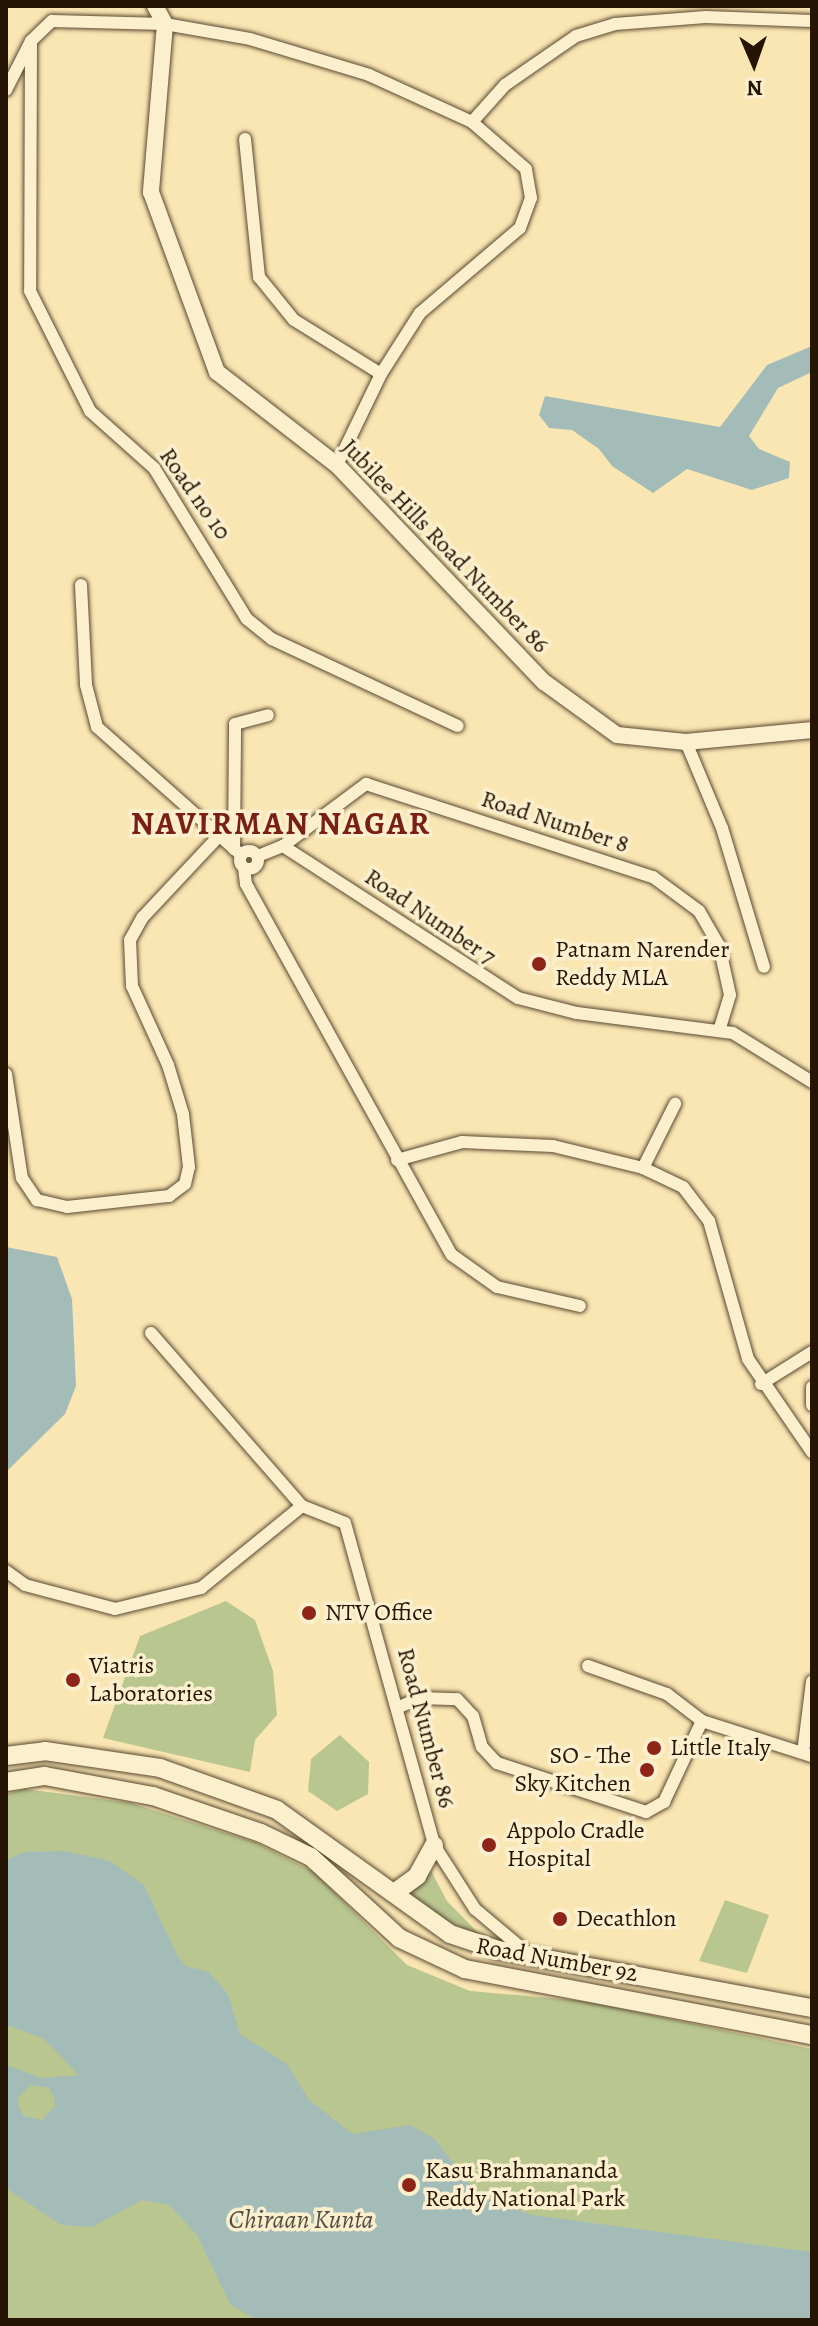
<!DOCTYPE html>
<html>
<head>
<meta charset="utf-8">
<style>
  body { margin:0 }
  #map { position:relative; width:818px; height:2326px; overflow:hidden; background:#f9e6b3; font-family:Alegreya,serif }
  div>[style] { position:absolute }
  .green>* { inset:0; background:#b9c690 }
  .water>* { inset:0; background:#a4bcb8 }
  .roads { filter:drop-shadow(0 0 2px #5b4830) drop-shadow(0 0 2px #5b4830) }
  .minor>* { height:12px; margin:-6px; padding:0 6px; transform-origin:6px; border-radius:6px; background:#fbefce }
  .minor>.ring { margin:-6px; padding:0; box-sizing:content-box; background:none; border:12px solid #fbefce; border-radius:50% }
  .tertiary>* { height:16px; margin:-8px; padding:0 8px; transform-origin:8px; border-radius:8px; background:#fbefce }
  .secondary>* { height:18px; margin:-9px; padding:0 9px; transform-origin:9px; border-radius:9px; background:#fbefce }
  .dots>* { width:22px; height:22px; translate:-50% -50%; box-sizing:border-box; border:4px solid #fbefce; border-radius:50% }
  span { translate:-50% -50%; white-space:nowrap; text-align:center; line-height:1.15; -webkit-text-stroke:7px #fbefce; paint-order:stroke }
  .street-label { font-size:24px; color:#261404 }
  .poi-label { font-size:24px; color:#261404 }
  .left { translate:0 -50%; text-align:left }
  .right { translate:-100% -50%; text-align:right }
  .water-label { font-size:26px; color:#524f43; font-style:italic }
  .district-label { font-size:32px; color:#7a1f14; font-weight:700; letter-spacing:2px }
  .frame { position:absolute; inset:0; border:8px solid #261404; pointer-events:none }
  .north { position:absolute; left:714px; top:24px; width:80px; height:80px; -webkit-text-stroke:6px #fbefce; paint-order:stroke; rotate:178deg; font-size:22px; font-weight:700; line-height:32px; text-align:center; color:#261404 }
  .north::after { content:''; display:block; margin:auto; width:28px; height:36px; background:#261404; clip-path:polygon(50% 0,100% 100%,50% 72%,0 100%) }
</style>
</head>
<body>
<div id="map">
  <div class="green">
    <i style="clip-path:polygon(226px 1601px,255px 1620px,273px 1671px,277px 1715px,255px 1740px,250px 1772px,103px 1738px,140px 1636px)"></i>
    <i style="clip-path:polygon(340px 1735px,369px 1762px,368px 1794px,337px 1811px,308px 1791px,311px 1759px)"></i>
    <i style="clip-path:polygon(25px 1789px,131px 1803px,254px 1842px,314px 1872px,407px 1965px,470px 1991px,585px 2001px,812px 2049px,812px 2320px,6px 2320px,6px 1794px)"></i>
    <i style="clip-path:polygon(431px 1871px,447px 1901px,483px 1938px,433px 1914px,410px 1894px)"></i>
    <i style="clip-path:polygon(725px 1900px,769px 1915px,747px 1973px,699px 1961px)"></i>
  </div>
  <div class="water">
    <i style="clip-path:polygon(812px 346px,812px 372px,778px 388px,749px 436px,759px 449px,790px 462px,789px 478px,752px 490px,687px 469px,653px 493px,612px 466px,599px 449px,572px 430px,549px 428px,539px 415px,545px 396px,720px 427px,767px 365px)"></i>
    <i style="clip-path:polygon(6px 1247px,57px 1257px,72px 1299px,76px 1386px,65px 1414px,6px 1472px)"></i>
    <i style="clip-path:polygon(evenodd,65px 1851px,110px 1861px,144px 1885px,177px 1955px,186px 1966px,209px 1972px,228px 1994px,240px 2034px,287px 2064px,309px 2100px,353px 2134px,410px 2125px,435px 2139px,478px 2196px,532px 2215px,812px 2252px,812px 2320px,257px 2320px,230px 2304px,197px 2235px,169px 2205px,142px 2200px,92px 2227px,61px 2225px,6px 2188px,6px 2065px,42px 2078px,79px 2075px,43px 2038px,6px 2025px,6px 1860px,25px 1852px,65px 1851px,31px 2085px,49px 2088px,54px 2097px,55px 2106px,42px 2120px,24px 2116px,19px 2108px,18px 2098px,31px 2085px)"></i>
  </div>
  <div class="roads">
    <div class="minor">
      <i style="left:31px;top:41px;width:250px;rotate:90.2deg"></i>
      <i style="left:30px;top:291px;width:134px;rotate:63.4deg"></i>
      <i style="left:90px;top:411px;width:86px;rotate:41.7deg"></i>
      <i style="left:154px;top:468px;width:177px;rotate:58.4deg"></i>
      <i style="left:247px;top:619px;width:32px;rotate:39deg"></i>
      <i style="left:272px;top:639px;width:205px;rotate:25.1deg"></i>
      <i style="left:6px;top:90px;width:55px;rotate:-63deg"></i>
      <i style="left:31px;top:41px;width:29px;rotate:-44deg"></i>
      <i style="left:52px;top:21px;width:113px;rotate:1.5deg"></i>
      <i style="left:165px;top:24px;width:86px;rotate:10deg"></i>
      <i style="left:250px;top:39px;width:124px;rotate:16.8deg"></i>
      <i style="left:369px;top:75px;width:113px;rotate:24.5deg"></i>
      <i style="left:472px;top:122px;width:50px;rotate:-48.3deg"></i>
      <i style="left:505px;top:85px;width:86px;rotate:-34.6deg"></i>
      <i style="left:576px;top:36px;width:41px;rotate:-17.1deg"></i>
      <i style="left:615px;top:24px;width:91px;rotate:-4.4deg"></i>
      <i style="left:706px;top:17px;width:106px;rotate:2.2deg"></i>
      <i style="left:245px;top:139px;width:139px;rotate:84.2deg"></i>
      <i style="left:259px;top:277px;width:55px;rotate:50.9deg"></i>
      <i style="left:294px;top:320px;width:102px;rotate:31.8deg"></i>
      <i style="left:337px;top:465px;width:101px;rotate:-64.2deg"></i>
      <i style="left:381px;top:374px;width:72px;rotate:-57.4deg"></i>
      <i style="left:420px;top:313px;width:131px;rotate:-40.4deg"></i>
      <i style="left:520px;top:228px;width:32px;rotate:-70deg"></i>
      <i style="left:531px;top:198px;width:29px;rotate:-100deg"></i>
      <i style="left:526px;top:169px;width:72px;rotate:-139deg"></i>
      <i style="left:81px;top:585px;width:100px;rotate:87.1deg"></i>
      <i style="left:86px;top:685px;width:43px;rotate:75.3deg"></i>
      <i style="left:97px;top:727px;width:193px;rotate:41.6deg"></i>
      <i style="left:686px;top:742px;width:93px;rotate:67.3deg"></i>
      <i style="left:722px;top:828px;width:145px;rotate:73.2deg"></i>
      <i style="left:283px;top:846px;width:104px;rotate:-36.8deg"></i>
      <i style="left:366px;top:784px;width:302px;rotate:18deg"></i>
      <i style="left:653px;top:877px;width:57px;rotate:36.5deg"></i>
      <i style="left:699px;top:911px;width:39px;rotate:60deg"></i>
      <i style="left:719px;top:945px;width:51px;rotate:77.6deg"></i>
      <i style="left:730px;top:995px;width:37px;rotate:107deg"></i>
      <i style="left:234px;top:849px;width:125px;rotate:-89.5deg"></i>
      <i style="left:235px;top:724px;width:34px;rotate:-15deg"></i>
      <i class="ring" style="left:240px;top:851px;width:6px;height:6px"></i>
      <i style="left:258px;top:856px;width:27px;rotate:-22deg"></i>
      <i style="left:283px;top:846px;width:280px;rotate:32.9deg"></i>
      <i style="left:518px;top:998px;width:61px;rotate:14.3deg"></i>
      <i style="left:577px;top:1013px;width:157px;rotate:7.3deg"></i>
      <i style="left:733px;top:1033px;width:93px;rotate:31.8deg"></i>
      <i style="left:244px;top:868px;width:16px;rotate:83deg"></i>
      <i style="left:246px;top:884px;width:424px;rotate:61deg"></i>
      <i style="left:452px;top:1255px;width:55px;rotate:35.4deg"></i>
      <i style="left:497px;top:1287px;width:85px;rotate:12.9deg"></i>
      <i style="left:6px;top:1074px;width:105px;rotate:81.3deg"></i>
      <i style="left:22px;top:1178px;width:27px;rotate:56deg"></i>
      <i style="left:37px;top:1200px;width:31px;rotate:13deg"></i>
      <i style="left:67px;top:1207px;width:103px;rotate:-6.2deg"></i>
      <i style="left:169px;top:1196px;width:20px;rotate:-37deg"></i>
      <i style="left:185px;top:1184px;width:17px;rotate:-77deg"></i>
      <i style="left:189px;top:1167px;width:53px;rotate:-96.5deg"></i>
      <i style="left:183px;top:1114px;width:51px;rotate:-107deg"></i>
      <i style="left:168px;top:1065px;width:87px;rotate:-114.5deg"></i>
      <i style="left:132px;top:986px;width:46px;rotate:-92.5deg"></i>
      <i style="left:130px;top:940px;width:26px;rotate:-61deg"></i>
      <i style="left:143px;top:917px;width:111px;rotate:-46.8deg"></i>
      <i style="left:397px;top:1160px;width:67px;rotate:-15.5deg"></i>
      <i style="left:462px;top:1142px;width:91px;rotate:2.5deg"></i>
      <i style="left:553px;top:1146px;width:93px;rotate:13.7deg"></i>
      <i style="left:643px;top:1168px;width:44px;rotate:25.4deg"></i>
      <i style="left:683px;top:1187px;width:43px;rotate:52.6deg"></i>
      <i style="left:709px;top:1221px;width:143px;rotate:74.2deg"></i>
      <i style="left:748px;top:1359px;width:113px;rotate:55.5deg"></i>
      <i style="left:643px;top:1168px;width:72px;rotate:-63.4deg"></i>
      <i style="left:151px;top:1333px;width:230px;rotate:48.9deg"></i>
      <i style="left:302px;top:1506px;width:46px;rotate:21.6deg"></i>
      <i style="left:345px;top:1523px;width:334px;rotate:74.5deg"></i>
      <i style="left:434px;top:1845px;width:76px;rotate:57.4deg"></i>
      <i style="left:475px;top:1909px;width:65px;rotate:40deg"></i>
      <i style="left:761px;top:1384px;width:60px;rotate:-32.1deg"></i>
      <i style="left:812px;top:1387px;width:18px;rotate:90deg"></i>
      <i style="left:6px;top:1571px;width:24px;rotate:36deg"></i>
      <i style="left:25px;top:1585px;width:93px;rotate:14.9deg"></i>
      <i style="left:115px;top:1609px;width:89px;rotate:-13.7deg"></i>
      <i style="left:201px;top:1588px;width:130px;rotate:-39.1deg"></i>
      <i style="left:588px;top:1666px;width:84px;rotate:19.5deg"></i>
      <i style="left:667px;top:1694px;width:44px;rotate:37.6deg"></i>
      <i style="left:399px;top:1707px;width:23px;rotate:-23deg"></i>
      <i style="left:420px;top:1698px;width:37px;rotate:2deg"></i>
      <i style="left:457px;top:1699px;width:23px;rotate:47deg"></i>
      <i style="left:473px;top:1716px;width:32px;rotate:74deg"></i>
      <i style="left:482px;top:1747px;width:22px;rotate:47deg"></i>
      <i style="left:497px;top:1763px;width:157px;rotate:18.2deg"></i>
      <i style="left:646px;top:1812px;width:21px;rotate:-29deg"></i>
      <i style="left:664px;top:1802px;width:89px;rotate:-64.9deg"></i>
      <i style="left:702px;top:1721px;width:115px;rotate:17.7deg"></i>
      <i style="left:803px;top:1753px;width:72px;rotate:-82.8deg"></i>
    </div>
    <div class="tertiary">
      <i style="left:155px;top:6px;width:21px;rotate:61deg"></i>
      <i style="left:165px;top:24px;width:169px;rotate:94.8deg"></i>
      <i style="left:151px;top:192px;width:192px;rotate:69.9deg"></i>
      <i style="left:217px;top:372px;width:152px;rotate:37.8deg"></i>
      <i style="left:337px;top:465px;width:300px;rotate:46.4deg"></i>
      <i style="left:544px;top:682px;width:90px;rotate:36deg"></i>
      <i style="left:617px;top:735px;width:69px;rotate:5.8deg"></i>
      <i style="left:686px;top:742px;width:127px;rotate:-5.4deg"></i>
    </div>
    <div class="secondary">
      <i style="left:6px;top:1756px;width:39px;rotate:-7deg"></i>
      <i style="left:45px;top:1751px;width:116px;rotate:8.4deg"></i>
      <i style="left:160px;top:1768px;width:124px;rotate:19.7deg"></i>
      <i style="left:277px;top:1810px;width:213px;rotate:35.6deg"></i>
      <i style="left:450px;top:1934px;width:51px;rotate:18.4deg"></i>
      <i style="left:498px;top:1950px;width:319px;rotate:10.5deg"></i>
      <i style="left:6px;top:1782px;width:39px;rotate:-9deg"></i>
      <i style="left:45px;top:1776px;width:110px;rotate:10.5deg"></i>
      <i style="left:153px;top:1796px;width:114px;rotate:18.9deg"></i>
      <i style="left:261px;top:1833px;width:55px;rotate:25.6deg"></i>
      <i style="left:311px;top:1857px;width:120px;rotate:42.6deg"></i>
      <i style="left:399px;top:1938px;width:73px;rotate:25.2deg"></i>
      <i style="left:465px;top:1969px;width:353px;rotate:10.8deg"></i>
      <i style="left:394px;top:1893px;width:29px;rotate:-36deg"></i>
      <i style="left:417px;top:1876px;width:35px;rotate:-61deg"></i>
    </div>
  </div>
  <div class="dots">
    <i style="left:539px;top:964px;background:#8f2418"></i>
    <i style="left:309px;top:1613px;background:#8f2418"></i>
    <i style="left:73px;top:1680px;background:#8f2418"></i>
    <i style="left:654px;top:1748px;background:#8f2418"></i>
    <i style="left:647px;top:1770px;background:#8f2418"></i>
    <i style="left:489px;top:1845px;background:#8f2418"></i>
    <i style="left:560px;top:1919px;background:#8f2418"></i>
    <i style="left:409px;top:2185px;background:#8f2418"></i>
  </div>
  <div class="street-label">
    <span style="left:195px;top:494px;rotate:55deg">Road no 10</span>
    <span style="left:445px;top:546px;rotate:46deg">Jubilee Hills Road Number 86</span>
    <span style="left:555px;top:822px;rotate:18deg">Road Number 8</span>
    <span style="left:430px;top:917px;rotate:34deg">Road Number 7</span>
    <span style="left:426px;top:1728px;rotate:75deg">Road Number 86</span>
    <span style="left:557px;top:1960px;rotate:10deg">Road Number 92</span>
  </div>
  <div class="poi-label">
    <span class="left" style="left:555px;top:964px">Patnam Narender<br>Reddy MLA</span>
    <span class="left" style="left:325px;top:1613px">NTV Office</span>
    <span class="left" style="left:89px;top:1680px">Viatris<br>Laboratories</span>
    <span class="left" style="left:670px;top:1748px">Little Italy</span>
    <span class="right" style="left:631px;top:1770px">SO - The<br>Sky Kitchen</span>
    <span class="left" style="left:507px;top:1845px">Appolo Cradle<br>Hospital</span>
    <span class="left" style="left:576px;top:1919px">Decathlon</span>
    <span class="left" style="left:425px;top:2185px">Kasu Brahmananda<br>Reddy National Park</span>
  </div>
  <div class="water-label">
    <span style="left:301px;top:2220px">Chiraan Kunta</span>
  </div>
  <div class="district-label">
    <span style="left:281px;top:823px">NAVIRMAN NAGAR</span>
  </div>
  <div class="frame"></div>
  <div class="north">N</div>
</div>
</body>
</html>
